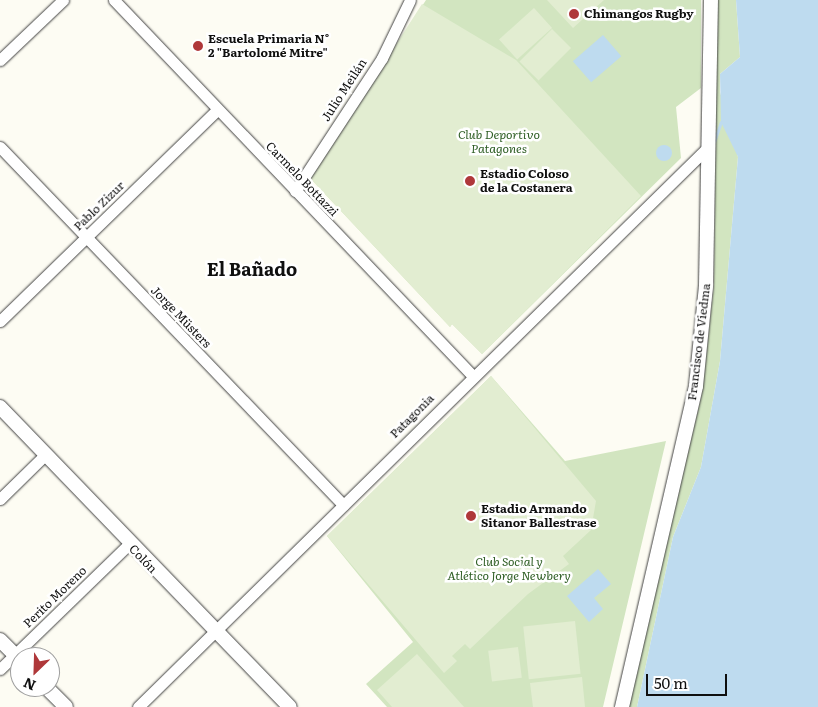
<!DOCTYPE html>
<html>
<head>
<meta charset="utf-8">
<style>
  body { margin:0 }
  #map { position:relative; width:818px; height:707px; overflow:hidden; background:#fdfcf3; font-family:Literata,serif }
  div>[style] { position:absolute }
  .green>* { inset:0; background:#d2e5c0 }
  .pitch>* { inset:0; background:#e2edd1; transform-origin:0 0 }
  .water>* { inset:0; background:#bedbef; transform-origin:0 0 }
  .round { border-radius:50% }
  .stream>* { height:3px; margin:-1.5px; padding:0 1.5px; transform-origin:1.5px; border-radius:1.5px; background:#bedbef }
  .roads { filter:drop-shadow(0 0 1px #424242) drop-shadow(0 0 1px #424242) }
  .minor>* { height:11px; margin:-5.5px; padding:0 5.5px; transform-origin:5.5px; border-radius:5.5px; background:#fff }
  .tertiary>* { height:14px; margin:-7px; padding:0 7px; transform-origin:7px; border-radius:7px; background:#fff }
  .dots>* { width:14px; height:14px; translate:-50% -50%; box-sizing:border-box; border:2px solid #fff; border-radius:50% }
  span { translate:-50% -50%; white-space:nowrap; text-align:center; line-height:1.15; -webkit-text-stroke:5px #fff; paint-order:stroke }
  .poi-label { font-size:12px; color:#0f0f0f; font-weight:700 }
  .left { translate:0 -50%; text-align:left }
  .street-label { font-size:12px; color:#0f0f0f }
  .park-label { font-size:12px; color:#316027; font-style:italic }
  .district-label { font-size:18px; color:#0f0f0f; font-weight:700 }
  .north { position:absolute; left:10px; top:647px; width:50px; height:50px; box-sizing:border-box; background:#fff; border:1px solid #9f9f9f; border-radius:50%; rotate:204deg; font-size:14px; font-weight:700; line-height:20px; text-align:center; color:#0f0f0f }
  .north::after { content:''; display:block; margin:auto; width:18px; height:22px; background:#af383a; clip-path:polygon(50% 0,100% 100%,50% 72%,0 100%) }
  .scale { position:absolute; left:646px; top:674px; width:81px; height:22px; box-sizing:border-box; border:2px solid #0f0f0f; border-top:0; padding-left:6px; font-size:15px; line-height:18px; white-space:nowrap; color:#0f0f0f; -webkit-text-stroke:4px #fff; paint-order:stroke }
</style>
</head>
<body>
<div id="map">
  <div class="green">
    <i style="clip-path:polygon(426px 0,701px 0,701px 88px,676px 107px,681px 158px,482px 354px,452px 324px,450px 327px,310px 178px)"></i>
    <i style="clip-path:polygon(717px 0,736px 0,740px 57px,720px 74px,720px 92px,738px 157px,720px 361px,701px 467px,673px 537px,637px 707px,628px 707px,702px 393px,714px 285px)"></i>
    <i style="clip-path:polygon(491px 376px,565px 461px,666px 441px,603px 707px,387px 707px,366px 684px,413px 642px,327px 536px)"></i>
  </div>
  <div class="pitch">
    <i style="clip-path:polygon(547px 0,604px 0,573px 28px)"></i>
    <i style="clip-path:polygon(422px 4px,516px 60px,641px 196px,482px 354px,452px 324px,450px 327px,310px 178px)"></i>
    <i style="left:534px;top:8px;width:27px;height:47px;rotate:48deg"></i>
    <i style="left:552px;top:29px;width:27px;height:46px;rotate:45deg"></i>
    <i style="clip-path:polygon(491px 376px,596px 501px,591px 530px,563px 556px,569px 564px,528px 594px,470px 649px,465px 644px,452px 656px,457px 661px,444px 673px,327px 536px)"></i>
    <i style="left:575px;top:621px;width:53px;height:52px;rotate:84deg"></i>
    <i style="left:518px;top:647px;width:31px;height:30px;rotate:83deg"></i>
    <i style="clip-path:polygon(417px 654px,464px 707px,392px 707px,377px 690px)"></i>
    <i style="clip-path:polygon(582px 677px,585px 707px,533px 707px,530px 683px)"></i>
  </div>
  <div class="water">
    <i style="clip-path:polygon(736px 0,818px 0,818px 707px,637px 707px,673px 537px,701px 467px,720px 361px,738px 157px,721px 122px,720px 74px,740px 57px)"></i>
    <i style="left:603px;top:35px;width:28px;height:40px;rotate:49deg"></i>
    <i class="round" style="left:656px;top:145px;width:16px;height:16px"></i>
    <i style="clip-path:polygon(598px 569px,611px 584px,594px 598px,603px 609px,589px 622px,567px 596px)"></i>
  </div>
  <div class="stream">
    <i style="left:714px;top:142px;width:21px;rotate:-71deg"></i>
  </div>
  <div class="roads">
    <div class="minor">
      <i style="left:114px;top:0;width:518px;rotate:46.33deg"></i>
      <i style="left:0;top:60px;width:87px;rotate:-43.6deg"></i>
      <i style="left:0;top:147px;width:496px;rotate:46.2deg"></i>
      <i style="left:295px;top:191px;width:159px;rotate:-56.8deg"></i>
      <i style="left:382px;top:58px;width:64px;rotate:-64.2deg"></i>
      <i style="left:0;top:321px;width:303px;rotate:-44.2deg"></i>
      <i style="left:0;top:499px;width:63px;rotate:-44.4deg"></i>
      <i style="left:0;top:669px;width:180px;rotate:-44.1deg"></i>
      <i style="left:138px;top:707px;width:799px;rotate:-44.49deg"></i>
    </div>
    <div class="tertiary">
      <i style="left:0;top:407px;width:417px;rotate:46deg"></i>
      <i style="left:0;top:640px;width:28px;rotate:45deg"></i>
      <i style="left:46px;top:687px;width:28px;rotate:45deg"></i>
      <i style="left:622px;top:707px;width:329px;rotate:-77deg"></i>
      <i style="left:696px;top:386px;width:101px;rotate:-84.3deg"></i>
      <i style="left:706px;top:285px;width:285px;rotate:-89deg"></i>
    </div>
  </div>
  <div class="dots">
    <i style="left:574px;top:14px;background:#af383a"></i>
    <i style="left:198px;top:46px;background:#af383a"></i>
    <i style="left:470px;top:181px;background:#af383a"></i>
    <i style="left:471px;top:516px;background:#af383a"></i>
  </div>
  <div class="poi-label">
    <span class="left" style="left:584px;top:14px">Chimangos Rugby</span>
    <span class="left" style="left:208px;top:46px">Escuela Primaria N°<br>2 "Bartolomé Mitre"</span>
    <span class="left" style="left:480px;top:181px">Estadio Coloso<br>de la Costanera</span>
    <span class="left" style="left:481px;top:516px">Estadio Armando<br>Sitanor Ballestrase</span>
  </div>
  <div class="street-label">
    <span style="left:344px;top:90px;rotate:-57deg">Julio Meilán</span>
    <span style="left:302px;top:179px;rotate:46deg">Carmelo Bottazzi</span>
    <span style="left:99px;top:206px;rotate:-44deg">Pablo Zizur</span>
    <span style="left:181px;top:317px;rotate:46deg">Jorge Müsters</span>
    <span style="left:699px;top:342px;rotate:-83deg">Francisco de Viedma</span>
    <span style="left:412px;top:416px;rotate:-45deg">Patagonia</span>
    <span style="left:143px;top:559px;rotate:46deg">Colón</span>
    <span style="left:55px;top:597px;rotate:-44deg">Perito Moreno</span>
  </div>
  <div class="park-label">
    <span style="left:499px;top:142px">Club Deportivo<br>Patagones</span>
    <span style="left:509px;top:569px">Club Social y<br>Atlético Jorge Newbery</span>
  </div>
  <div class="district-label">
    <span style="left:252px;top:269px">El Bañado</span>
  </div>
  <div class="north">N</div>
  <div class="scale">50 m</div>
</div>
</body>
</html>
